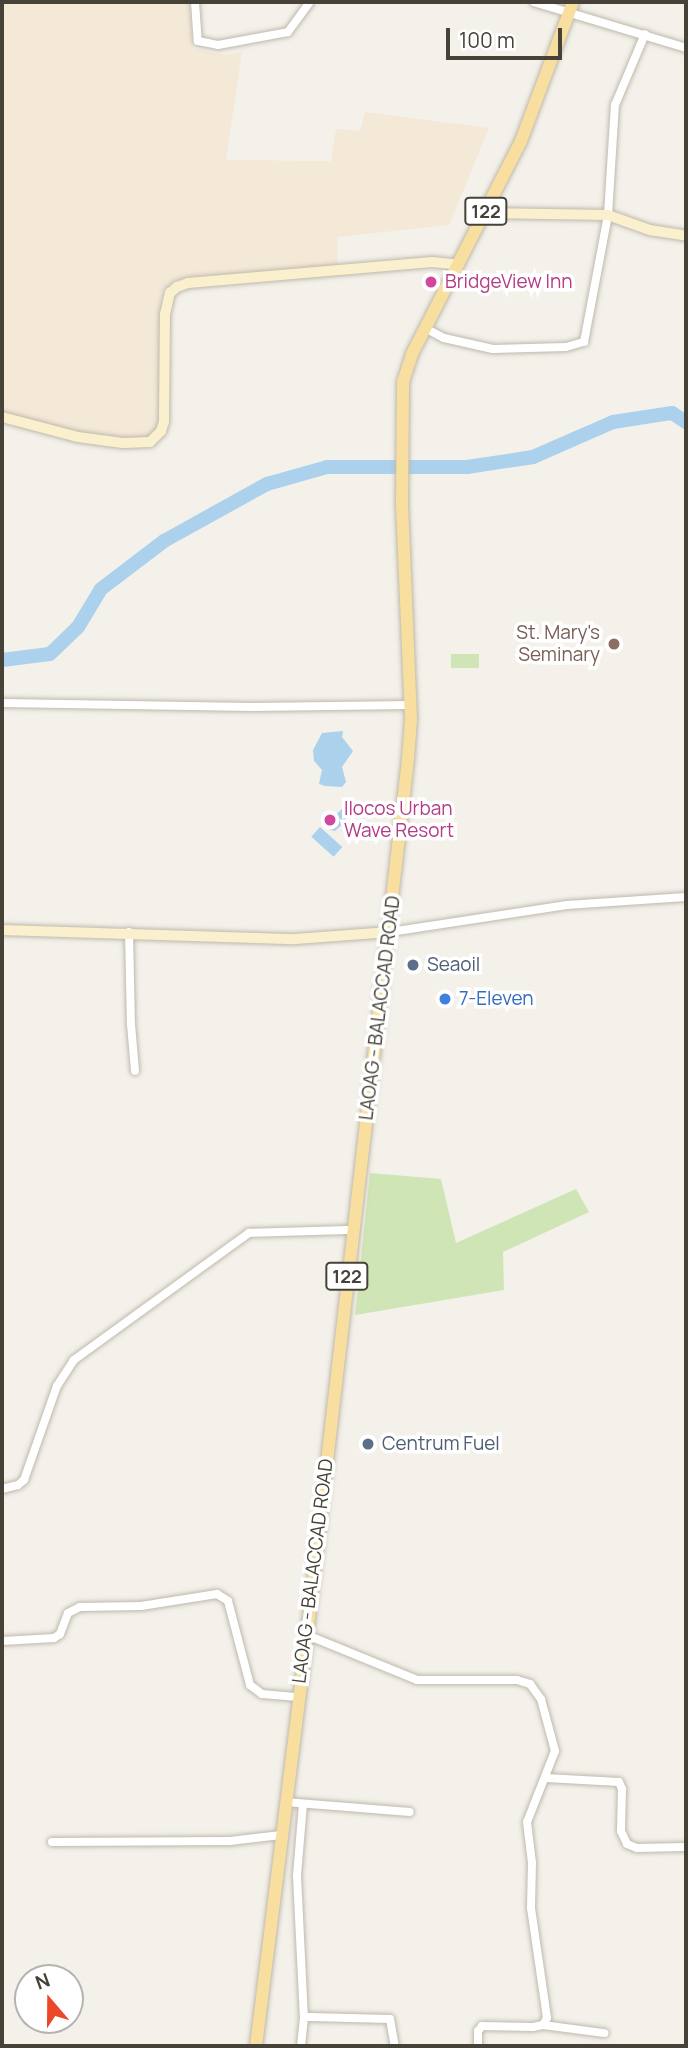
<!DOCTYPE html>
<html>
<head>
<meta charset="utf-8">
<style>
  body { margin:0 }
  #map { position:relative; width:688px; height:2048px; overflow:hidden; background:#f4f1ea; font-family:Manrope,sans-serif }
  div>[style] { position:absolute }
  .commercial>* { inset:0; background:#f4e8d7 }
  .green>* { inset:0; background:#cfe5b6; transform-origin:0 0 }
  .water>* { inset:0; background:#abd1ec; transform-origin:0 0 }
  .river>* { height:14px; margin:-7px; padding:0 7px; transform-origin:7px; border-radius:7px; background:#abd1ec }
  .roads { filter:drop-shadow(0 0 2px #bfb9ad) drop-shadow(0 0 2px #bfb9ad) }
  .street>* { height:8px; margin:-4px; padding:0 4px; transform-origin:4px; border-radius:4px; background:#fff }
  .secondary>* { height:10px; margin:-5px; padding:0 5px; transform-origin:5px; border-radius:5px; background:#fbf0cd }
  .primary>* { height:12px; margin:-6px; padding:0 6px; transform-origin:6px; border-radius:6px; background:#f8df9f }
  .dots>* { width:19px; height:19px; translate:-50% -50%; box-sizing:border-box; border:4px solid #fff; border-radius:50% }
  span { translate:-50% -50%; white-space:nowrap; text-align:center; line-height:1.15; -webkit-text-stroke:7px #fff; paint-order:stroke }
  .shield-label span { padding:2px 5px; background:#fff; border:2px solid; border-radius:5px; -webkit-text-stroke-width:0 }
  .shield-label { font-size:18px; color:#474238; font-weight:700 }
  .hotel-label { font-size:19px; color:#b23c85 }
  .left { translate:0 -50%; text-align:left }
  .education-label { font-size:19px; color:#785e54 }
  .right { translate:-100% -50%; text-align:right }
  .service-label { font-size:19px; color:#4e5e75 }
  .shop-label { font-size:19px; color:#366cbe }
  .street-label { font-size:19px; color:#474238 }
  .frame { position:absolute; inset:0; border:4px solid #474238; pointer-events:none }
  .north { position:absolute; left:14px; top:1964px; width:70px; height:70px; box-sizing:border-box; background:#fff; border:2px solid #b5b3af; border-radius:50%; rotate:340deg; font-size:19px; font-weight:700; line-height:28px; text-align:center; color:#474238 }
  .north::after { content:''; display:block; margin:auto; width:24px; height:32px; background:#ec4729; clip-path:polygon(50% 0,100% 100%,50% 72%,0 100%) }
  .scale { position:absolute; left:446px; top:28px; width:116px; height:32px; box-sizing:border-box; border:4px solid #474238; border-top:0; padding-left:9px; font-size:21px; line-height:24px; white-space:nowrap; color:#474238; -webkit-text-stroke:5px #fff; paint-order:stroke }
</style>
</head>
<body>
<div id="map">
  <div class="commercial">
    <i style="clip-path:polygon(2px 2px,189px 2px,193px 49px,225px 55px,242px 52px,226px 160px,331px 161px,336px 129px,360px 131px,365px 112px,489px 128px,449px 225px,337px 237px,338px 266px,186px 277px,172px 282px,161px 293px,159px 424px,155px 434px,141px 440px,82px 433px,2px 412px)"></i>
  </div>
  <div class="green">
    <i style="left:479px;top:654px;width:14px;height:28px;rotate:90deg"></i>
    <i style="clip-path:polygon(370px 1173px,441px 1179px,456px 1243px,576px 1189px,589px 1212px,503px 1252px,504px 1290px,355px 1315px)"></i>
  </div>
  <div class="water">
    <i style="clip-path:polygon(343px 731px,342px 737px,353px 751px,342px 767px,346px 782px,342px 787px,325px 786px,319px 784px,322px 770px,314px 761px,313px 750px,322px 733px)"></i>
    <i style="clip-path:polygon(343px 808px,348px 813px,345px 822px,335px 831px,330px 830px,327px 823px)"></i>
    <i style="left:320px;top:827px;width:30px;height:13px;rotate:42deg"></i>
  </div>
  <div class="river">
    <i style="left:2px;top:660px;width:48px;rotate:-7.1deg"></i>
    <i style="left:50px;top:654px;width:39px;rotate:-44deg"></i>
    <i style="left:78px;top:627px;width:44px;rotate:-58.8deg"></i>
    <i style="left:101px;top:589px;width:79px;rotate:-37.3deg"></i>
    <i style="left:164px;top:541px;width:118px;rotate:-29deg"></i>
    <i style="left:267px;top:484px;width:62px;rotate:-15.8deg"></i>
    <i style="left:327px;top:467px;width:140px"></i>
    <i style="left:467px;top:467px;width:67px;rotate:-8.6deg"></i>
    <i style="left:533px;top:457px;width:87px;rotate:-23.6deg"></i>
    <i style="left:613px;top:422px;width:60px;rotate:-8.7deg"></i>
    <i style="left:672px;top:413px;width:17px;rotate:33deg"></i>
  </div>
  <div class="roads">
    <div class="street">
      <i style="left:195px;top:2px;width:39px;rotate:86deg"></i>
      <i style="left:198px;top:41px;width:20px;rotate:11deg"></i>
      <i style="left:218px;top:45px;width:71px;rotate:-10.5deg"></i>
      <i style="left:288px;top:32px;width:37px;rotate:-54deg"></i>
      <i style="left:534px;top:2px;width:159px;rotate:16.8deg"></i>
      <i style="left:425px;top:328px;width:21px;rotate:28deg"></i>
      <i style="left:444px;top:338px;width:50px;rotate:12.7deg"></i>
      <i style="left:493px;top:349px;width:73px;rotate:-1.6deg"></i>
      <i style="left:566px;top:347px;width:19px;rotate:-16deg"></i>
      <i style="left:584px;top:342px;width:129px;rotate:-79.3deg"></i>
      <i style="left:608px;top:215px;width:110px;rotate:-86.4deg"></i>
      <i style="left:615px;top:105px;width:77px;rotate:-67.1deg"></i>
      <i style="left:2px;top:703px;width:250px;rotate:0.9deg"></i>
      <i style="left:252px;top:707px;width:158px;rotate:-0.7deg"></i>
      <i style="left:129px;top:932px;width:92px;rotate:88.8deg"></i>
      <i style="left:131px;top:1024px;width:47px;rotate:85.1deg"></i>
      <i style="left:390px;top:932px;width:179px;rotate:-8.7deg"></i>
      <i style="left:567px;top:905px;width:119px;rotate:-3.8deg"></i>
      <i style="left:2px;top:1489px;width:16px;rotate:-14deg"></i>
      <i style="left:18px;top:1485px;width:8px;rotate:-40deg"></i>
      <i style="left:24px;top:1480px;width:100px;rotate:-70.7deg"></i>
      <i style="left:57px;top:1386px;width:31px;rotate:-57deg"></i>
      <i style="left:74px;top:1360px;width:216px;rotate:-36deg"></i>
      <i style="left:249px;top:1233px;width:103px;rotate:-1.7deg"></i>
      <i style="left:307px;top:1635px;width:119px;rotate:22.2deg"></i>
      <i style="left:417px;top:1680px;width:100px"></i>
      <i style="left:517px;top:1680px;width:14px;rotate:17deg"></i>
      <i style="left:530px;top:1684px;width:19px;rotate:54deg"></i>
      <i style="left:541px;top:1699px;width:54px;rotate:74.9deg"></i>
      <i style="left:555px;top:1751px;width:76px;rotate:111.5deg"></i>
      <i style="left:527px;top:1822px;width:41px;rotate:83deg"></i>
      <i style="left:532px;top:1863px;width:45px;rotate:91.3deg"></i>
      <i style="left:531px;top:1908px;width:111px;rotate:81.7deg"></i>
      <i style="left:547px;top:2018px;width:8px;rotate:120deg"></i>
      <i style="left:543px;top:2025px;width:10px;rotate:169deg"></i>
      <i style="left:533px;top:2027px;width:51px;rotate:-178.9deg"></i>
      <i style="left:482px;top:2026px;width:6px;rotate:129deg"></i>
      <i style="left:478px;top:2031px;width:15px;rotate:90deg"></i>
      <i style="left:2px;top:1641px;width:52px;rotate:-3.3deg"></i>
      <i style="left:54px;top:1638px;width:7px;rotate:-34deg"></i>
      <i style="left:60px;top:1634px;width:22px;rotate:-69deg"></i>
      <i style="left:68px;top:1613px;width:13px;rotate:-27deg"></i>
      <i style="left:80px;top:1607px;width:61px;rotate:-0.9deg"></i>
      <i style="left:141px;top:1606px;width:77px;rotate:-9deg"></i>
      <i style="left:217px;top:1594px;width:13px;rotate:32deg"></i>
      <i style="left:228px;top:1601px;width:87px;rotate:75.3deg"></i>
      <i style="left:250px;top:1685px;width:15px;rotate:37deg"></i>
      <i style="left:262px;top:1694px;width:36px;rotate:5deg"></i>
      <i style="left:546px;top:1778px;width:73px;rotate:3.1deg"></i>
      <i style="left:619px;top:1782px;width:8px;rotate:67deg"></i>
      <i style="left:622px;top:1789px;width:42px;rotate:91.4deg"></i>
      <i style="left:621px;top:1831px;width:14px;rotate:65deg"></i>
      <i style="left:627px;top:1844px;width:11px;rotate:22deg"></i>
      <i style="left:637px;top:1848px;width:49px;rotate:-1.2deg"></i>
      <i style="left:285px;top:1802px;width:125px;rotate:4.6deg"></i>
      <i style="left:303px;top:1804px;width:72px;rotate:94.8deg"></i>
      <i style="left:297px;top:1876px;width:141px;rotate:87.2deg"></i>
      <i style="left:52px;top:1842px;width:178px;rotate:-0.3deg"></i>
      <i style="left:230px;top:1841px;width:51px;rotate:-6.7deg"></i>
      <i style="left:543px;top:2025px;width:62px;rotate:7.5deg"></i>
      <i style="left:301px;top:2046px;width:29px;rotate:-84deg"></i>
      <i style="left:304px;top:2017px;width:6px"></i>
      <i style="left:310px;top:2017px;width:80px;rotate:1.4deg"></i>
      <i style="left:390px;top:2019px;width:27px;rotate:80deg"></i>
    </div>
    <div class="secondary">
      <i style="left:485px;top:213px;width:123px;rotate:0.9deg"></i>
      <i style="left:608px;top:215px;width:45px;rotate:19.7deg"></i>
      <i style="left:650px;top:230px;width:36px;rotate:9deg"></i>
      <i style="left:2px;top:417px;width:79px;rotate:14.7deg"></i>
      <i style="left:78px;top:437px;width:45px;rotate:7.6deg"></i>
      <i style="left:123px;top:443px;width:27px;rotate:-2deg"></i>
      <i style="left:150px;top:442px;width:16px;rotate:-45deg"></i>
      <i style="left:161px;top:431px;width:9px;rotate:-72deg"></i>
      <i style="left:164px;top:422px;width:108px;rotate:-89.5deg"></i>
      <i style="left:165px;top:314px;width:22px;rotate:-77deg"></i>
      <i style="left:170px;top:293px;width:9px;rotate:-41deg"></i>
      <i style="left:177px;top:287px;width:12px;rotate:-20deg"></i>
      <i style="left:188px;top:283px;width:245px;rotate:-4.9deg"></i>
      <i style="left:432px;top:262px;width:27px;rotate:6deg"></i>
      <i style="left:2px;top:930px;width:293px;rotate:1.8deg"></i>
      <i style="left:295px;top:939px;width:95px;rotate:-4.2deg"></i>
    </div>
    <div class="primary">
      <i style="left:256px;top:2046px;width:414px;rotate:-82.9deg"></i>
      <i style="left:307px;top:1635px;width:882px;rotate:-83.42deg"></i>
      <i style="left:408px;top:759px;width:40px;rotate:-85.7deg"></i>
      <i style="left:411px;top:719px;width:216px;rotate:-92.4deg"></i>
      <i style="left:402px;top:503px;width:121px;rotate:-89.5deg"></i>
      <i style="left:403px;top:382px;width:29px;rotate:-72deg"></i>
      <i style="left:412px;top:354px;width:239px;rotate:-62.9deg"></i>
      <i style="left:521px;top:141px;width:148px;rotate:-69.5deg"></i>
    </div>
  </div>
  <div class="dots">
    <i style="left:431px;top:282px;background:#d1479c"></i>
    <i style="left:614px;top:644px;background:#8d6e63"></i>
    <i style="left:330px;top:820px;background:#d1479c"></i>
    <i style="left:413px;top:965px;background:#5c6f8a"></i>
    <i style="left:445px;top:999px;background:#3f7fe0"></i>
    <i style="left:368px;top:1444px;background:#5c6f8a"></i>
  </div>
  <div class="shield-label">
    <span style="left:486px;top:211px">122</span>
    <span style="left:347px;top:1276px">122</span>
  </div>
  <div class="hotel-label">
    <span class="left" style="left:445px;top:282px">BridgeView Inn</span>
    <span class="left" style="left:344px;top:820px">Ilocos Urban<br>Wave Resort</span>
  </div>
  <div class="education-label">
    <span class="right" style="left:600px;top:644px">St. Mary's<br>Seminary</span>
  </div>
  <div class="service-label">
    <span class="left" style="left:427px;top:965px">Seaoil</span>
    <span class="left" style="left:382px;top:1444px">Centrum Fuel</span>
  </div>
  <div class="shop-label">
    <span class="left" style="left:459px;top:999px">7-Eleven</span>
  </div>
  <div class="street-label">
    <span style="left:380px;top:1008px;rotate:-83deg">LAOAG - BALACCAD ROAD</span>
    <span style="left:313px;top:1571px;rotate:-83deg">LAOAG - BALACCAD ROAD</span>
  </div>
  <div class="frame"></div>
  <div class="north">N</div>
  <div class="scale">100 m</div>
</div>
</body>
</html>
